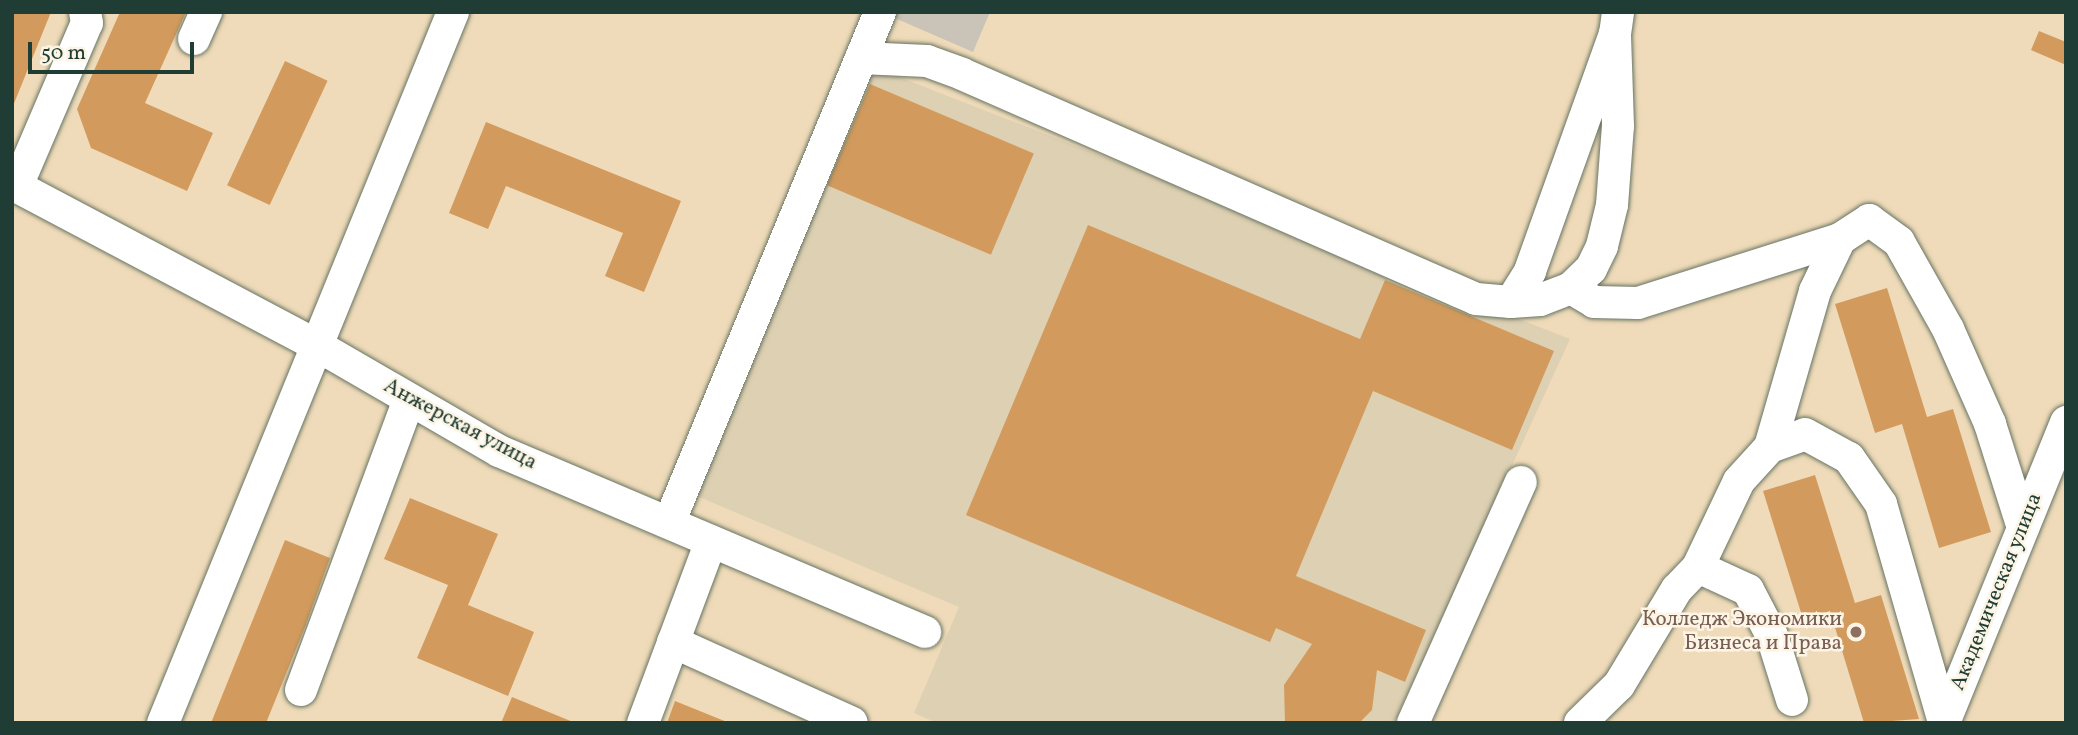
<!DOCTYPE html>
<html>
<head>
<meta charset="utf-8">
<style>
  body { margin:0 }
  #map { position:relative; width:2078px; height:735px; overflow:hidden; background:#efdbb9; font-family:Vollkorn,serif }
  div>[style] { position:absolute }
  .built>* { inset:0; background:#ded0b2 }
  .industrial>* { inset:0; background:#cac3b8 }
  .building>* { inset:0; background:#d29b5d; transform-origin:0 0 }
  .roads { filter:drop-shadow(0 0 2px #687463) drop-shadow(0 0 2px #687463) }
  .minor>* { height:32px; margin:-16px; padding:0 16px; transform-origin:16px; border-radius:16px; background:#fff }
  .dots>* { width:19px; height:19px; translate:-50% -50%; box-sizing:border-box; border:4px solid #fcf5e5; border-radius:50% }
  span { translate:-50% -50%; white-space:nowrap; text-align:center; line-height:1.15; -webkit-text-stroke:5px #fcf5e5; paint-order:stroke }
  .street-label { font-size:21px; color:#1f3d34 }
  .education-label { font-size:21px; color:#785e54 }
  .right { translate:-100% -50%; text-align:right }
  .frame { position:absolute; inset:0; border:14px solid #1f3d34; pointer-events:none }
  .scale { position:absolute; left:28px; top:42px; width:166px; height:32px; box-sizing:border-box; border:4px solid #1f3d34; border-top:0; padding-left:9px; font-size:21px; line-height:24px; white-space:nowrap; color:#1f3d34; -webkit-text-stroke:5px #fcf5e5; paint-order:stroke }
</style>
</head>
<body>
<div id="map">
  <div class="built">
    <i style="clip-path:polygon(866px 64px,1570px 339px,1394px 723px,937px 723px,914px 713px,959px 607px,697px 496px)"></i>
  </div>
  <div class="industrial">
    <i style="clip-path:polygon(881px 12px,990px 12px,973px 52px)"></i>
  </div>
  <div class="building">
    <i style="clip-path:polygon(12px 12px,51px 12px,13px 106px,12px 106px)"></i>
    <i style="clip-path:polygon(120px 12px,186px 12px,145px 103px,213px 133px,187px 191px,91px 148px,77px 109px)"></i>
    <i style="clip-path:polygon(2039px 31px,2066px 42px,2066px 65px,2031px 50px)"></i>
    <i style="left:285px;top:61px;width:47px;height:137px;rotate:25deg"></i>
    <i style="left:870px;top:84px;width:178px;height:110px;rotate:23deg"></i>
    <i style="clip-path:polygon(486px 122px,681px 201px,644px 292px,605px 276px,623px 233px,506px 186px,488px 229px,449px 213px)"></i>
    <i style="clip-path:polygon(1088px 225px,1360px 339px,1385px 280px,1554px 351px,1512px 450px,1373px 391px,1296px 576px,1426px 630px,1405px 682px,1377px 670px,1372px 710px,1359px 723px,1285px 723px,1284px 685px,1312px 644px,1276px 628px,1270px 642px,966px 515px)"></i>
    <i style="clip-path:polygon(1887px 288px,1927px 417px,1953px 409px,1991px 532px,1939px 548px,1902px 424px,1875px 433px,1835px 304px)"></i>
    <i style="clip-path:polygon(1815px 475px,1855px 603px,1881px 595px,1919px 719px,1864px 723px,1830px 611px,1803px 619px,1763px 491px)"></i>
    <i style="clip-path:polygon(410px 498px,498px 534px,468px 605px,534px 632px,508px 696px,417px 658px,448px 585px,384px 559px)"></i>
    <i style="clip-path:polygon(285px 540px,330px 558px,305px 627px,266px 723px,211px 723px)"></i>
    <i style="clip-path:polygon(512px 697px,573px 722px,573px 723px,501px 723px)"></i>
    <i style="clip-path:polygon(675px 701px,727px 722px,727px 723px,667px 723px)"></i>
  </div>
  <div class="roads">
    <div class="minor">
      <i style="left:194px;top:39px;width:30px;rotate:-66deg"></i>
      <i style="left:861px;top:58px;width:66px;rotate:2.6deg"></i>
      <i style="left:927px;top:61px;width:37px;rotate:20deg"></i>
      <i style="left:962px;top:74px;width:561px;rotate:23.64deg"></i>
      <i style="left:1476px;top:299px;width:35px;rotate:5deg"></i>
      <i style="left:1511px;top:302px;width:29px;rotate:-4deg"></i>
      <i style="left:1540px;top:300px;width:33px;rotate:-21deg"></i>
      <i style="left:1571px;top:288px;width:28px;rotate:-44deg"></i>
      <i style="left:1591px;top:269px;width:25px;rotate:-64deg"></i>
      <i style="left:1602px;top:246px;width:42px;rotate:-76.3deg"></i>
      <i style="left:1612px;top:205px;width:79px;rotate:-85.7deg"></i>
      <i style="left:1618px;top:126px;width:92px;rotate:-91.9deg"></i>
      <i style="left:12px;top:184px;width:346px;rotate:27.9deg"></i>
      <i style="left:318px;top:346px;width:209px;rotate:30.1deg"></i>
      <i style="left:499px;top:451px;width:463px;rotate:23deg"></i>
      <i style="left:17px;top:186px;width:177px;rotate:-66.8deg"></i>
      <i style="left:87px;top:23px;width:11px;rotate:-100deg"></i>
      <i style="left:1571px;top:288px;width:27px;rotate:31deg"></i>
      <i style="left:1594px;top:302px;width:44px;rotate:1.3deg"></i>
      <i style="left:1638px;top:303px;width:212px;rotate:-17.6deg"></i>
      <i style="left:1511px;top:302px;width:36px;rotate:-58deg"></i>
      <i style="left:1530px;top:271px;width:252px;rotate:-70.3deg"></i>
      <i style="left:1615px;top:34px;width:22px;rotate:-82deg"></i>
      <i style="left:1770px;top:447px;width:162px;rotate:-73.9deg"></i>
      <i style="left:1815px;top:291px;width:58px;rotate:-64.3deg"></i>
      <i style="left:1840px;top:239px;width:35px;rotate:-33deg"></i>
      <i style="left:1869px;top:220px;width:37px;rotate:36deg"></i>
      <i style="left:1899px;top:242px;width:100px;rotate:60.6deg"></i>
      <i style="left:1948px;top:329px;width:104px;rotate:66.1deg"></i>
      <i style="left:1990px;top:424px;width:109px;rotate:72.4deg"></i>
      <i style="left:669px;top:523px;width:553px;rotate:-67.56deg"></i>
      <i style="left:1698px;top:567px;width:55px;rotate:24.7deg"></i>
      <i style="left:1748px;top:590px;width:52px;rotate:62.4deg"></i>
      <i style="left:1772px;top:636px;width:67px;rotate:72.6deg"></i>
      <i style="left:673px;top:642px;width:196px;rotate:24.3deg"></i>
      <i style="left:301px;top:690px;width:310px;rotate:-69.6deg"></i>
      <i style="left:163px;top:723px;width:768px;rotate:-67.81deg"></i>
      <i style="left:643px;top:723px;width:194px;rotate:-69.5deg"></i>
      <i style="left:1413px;top:723px;width:264px;rotate:-65.9deg"></i>
      <i style="left:1580px;top:723px;width:54px;rotate:-44.3deg"></i>
      <i style="left:1619px;top:685px;width:112px;rotate:-58.9deg"></i>
      <i style="left:1677px;top:589px;width:30px;rotate:-46deg"></i>
      <i style="left:1698px;top:567px;width:95px;rotate:-64.5deg"></i>
      <i style="left:1739px;top:481px;width:46px;rotate:-47.6deg"></i>
      <i style="left:1770px;top:447px;width:37px;rotate:-20deg"></i>
      <i style="left:1805px;top:434px;width:50px;rotate:28.6deg"></i>
      <i style="left:1849px;top:458px;width:56px;rotate:55.2deg"></i>
      <i style="left:1881px;top:504px;width:227px;rotate:73.9deg"></i>
      <i style="left:1944px;top:723px;width:325px;rotate:-67.9deg"></i>
    </div>
  </div>
  <div class="dots">
    <i style="left:1856px;top:632px;background:#8d6e63"></i>
  </div>
  <div class="street-label">
    <span style="left:460px;top:425px;rotate:28deg">Анжерская улица</span>
    <span style="left:1997px;top:592px;rotate:-68deg">Академическая улица</span>
  </div>
  <div class="education-label">
    <span class="right" style="left:1842px;top:632px">Колледж Экономики<br>Бизнеса и Права</span>
  </div>
  <div class="frame"></div>
  <div class="scale">50 m</div>
</div>
</body>
</html>
